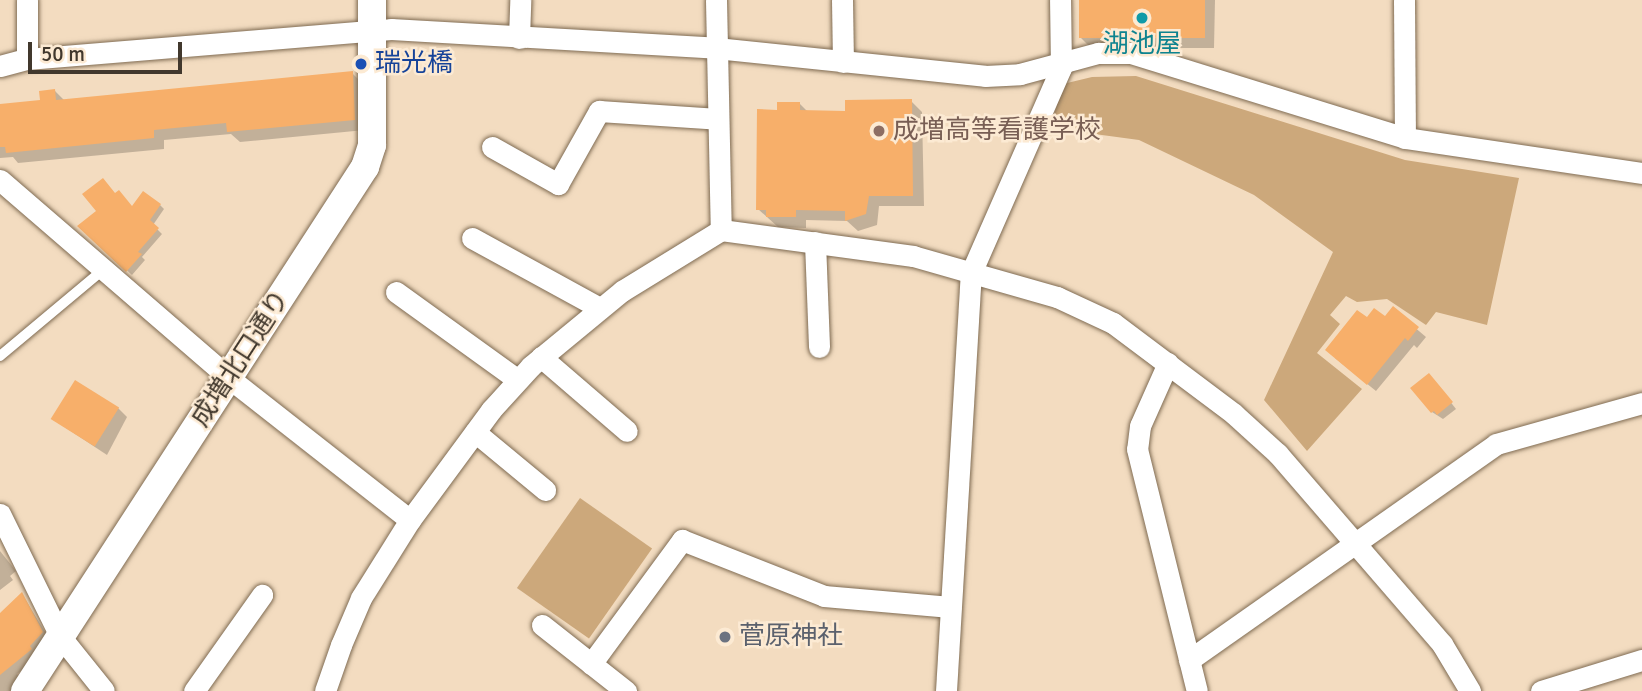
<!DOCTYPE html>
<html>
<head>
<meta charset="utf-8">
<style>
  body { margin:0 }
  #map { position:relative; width:1642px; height:691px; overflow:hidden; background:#f3dcc0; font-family:Signika,"Noto Sans JP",sans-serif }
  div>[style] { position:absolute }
  .green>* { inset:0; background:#cca87b; transform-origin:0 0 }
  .shadow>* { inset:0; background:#0003 }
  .building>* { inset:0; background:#f7af6a; transform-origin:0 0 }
  .roads { filter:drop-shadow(0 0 2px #7f6b52) drop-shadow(0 0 2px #7f6b52) }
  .service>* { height:10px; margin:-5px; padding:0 5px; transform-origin:5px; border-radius:5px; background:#fff }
  .minor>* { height:21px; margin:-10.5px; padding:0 10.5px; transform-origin:10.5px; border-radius:10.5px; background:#fff }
  .tertiary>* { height:28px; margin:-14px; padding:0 14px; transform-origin:14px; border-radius:14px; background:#fff }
  .dots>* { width:19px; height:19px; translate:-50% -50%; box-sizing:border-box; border:4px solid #fcead3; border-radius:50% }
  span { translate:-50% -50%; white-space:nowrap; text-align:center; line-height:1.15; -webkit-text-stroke:5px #fcead3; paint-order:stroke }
  .culture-label { font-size:26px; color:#0d838f }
  .transit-label { font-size:26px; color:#164399 }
  .left { translate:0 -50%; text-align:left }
  .education-label { font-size:26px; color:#785e54 }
  .street-label { font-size:26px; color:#41382d }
  .worship-label { font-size:26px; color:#5b616d }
  .scale { position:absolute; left:28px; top:42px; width:154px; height:32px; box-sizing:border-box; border:4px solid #41382d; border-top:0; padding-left:9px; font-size:21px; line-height:24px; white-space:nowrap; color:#41382d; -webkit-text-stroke:5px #fcead3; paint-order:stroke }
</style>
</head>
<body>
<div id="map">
  <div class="green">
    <i style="clip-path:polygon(1136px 76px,1405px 160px,1519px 178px,1487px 325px,1436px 312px,1426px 325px,1387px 299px,1357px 302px,1346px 296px,1330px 315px,1340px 324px,1317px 353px,1362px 389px,1307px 451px,1264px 400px,1333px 252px,1254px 195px,1139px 140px,1050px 128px,1063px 84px,1092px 77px)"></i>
    <i style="left:580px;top:498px;width:88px;height:110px;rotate:35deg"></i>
  </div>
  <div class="shadow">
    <i style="clip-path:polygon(1081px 0,1215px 0,1214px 48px,1091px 48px,1080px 37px)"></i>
    <i style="clip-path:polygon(352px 73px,363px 84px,365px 130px,240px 142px,231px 134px,164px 140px,164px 149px,18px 163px,13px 157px,0 158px,0 105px,42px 101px,55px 91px,65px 101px)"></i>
    <i style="clip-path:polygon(911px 101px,922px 112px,924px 206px,879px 206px,877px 225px,858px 231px,847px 221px,806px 220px,806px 228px,778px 227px,758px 209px,779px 111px,800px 104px,808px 112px,846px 113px)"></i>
    <i style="clip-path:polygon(115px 195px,133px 209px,160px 205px,164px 209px,153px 225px,162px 234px,142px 257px,145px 260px,132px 275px,80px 226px)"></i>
    <i style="clip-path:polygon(1393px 309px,1426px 337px,1417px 348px,1414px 345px,1376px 391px,1335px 358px,1367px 320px,1385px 319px)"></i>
    <i style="clip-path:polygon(1434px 381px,1456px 409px,1443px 419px,1432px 412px)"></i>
    <i style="clip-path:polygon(118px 408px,127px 417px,107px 455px,54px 420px)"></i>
    <i style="clip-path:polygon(0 551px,16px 571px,10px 576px,13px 580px,0 590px)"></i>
    <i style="clip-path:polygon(22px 594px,50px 640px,38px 657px,17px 674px,23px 680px,10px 691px,0 691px,0 617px)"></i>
  </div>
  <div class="building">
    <i style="left:1079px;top:0;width:126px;height:38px"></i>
    <i style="clip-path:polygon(353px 71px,355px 120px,227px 132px,226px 123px,154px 130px,154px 138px,6px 153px,5px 147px,0 147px,0 104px,40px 100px,39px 91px,55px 89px,56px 100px)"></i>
    <i style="clip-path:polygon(912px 99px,913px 196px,869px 196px,866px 214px,845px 221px,845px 211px,796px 210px,796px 217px,766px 217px,766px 210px,756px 210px,757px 109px,777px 110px,777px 102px,800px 102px,800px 110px,845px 111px,845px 100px)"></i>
    <i style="clip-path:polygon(103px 178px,115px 193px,119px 190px,132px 206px,143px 191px,161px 204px,150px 220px,159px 228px,138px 252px,142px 254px,126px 272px,77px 226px,96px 211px,82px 194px)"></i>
    <i style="clip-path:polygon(1393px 306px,1419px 327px,1408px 341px,1405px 338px,1367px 385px,1325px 350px,1357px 310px,1367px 317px,1374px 308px,1385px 316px)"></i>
    <i style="clip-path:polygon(1429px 373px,1453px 402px,1437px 415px,1434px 411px,1431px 413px,1410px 388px)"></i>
    <i style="left:75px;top:380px;width:52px;height:46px;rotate:32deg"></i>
    <i style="clip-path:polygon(22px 592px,43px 632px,30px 646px,32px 649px,0 675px,0 613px)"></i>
  </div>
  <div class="roads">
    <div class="service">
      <i style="left:0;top:356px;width:136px;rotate:-39.9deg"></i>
    </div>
    <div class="minor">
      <i style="left:716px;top:0;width:230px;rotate:88.8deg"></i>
      <i style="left:842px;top:0;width:62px;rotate:89.1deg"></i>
      <i style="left:1404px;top:0;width:138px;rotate:89.6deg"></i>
      <i style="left:519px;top:38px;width:38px;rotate:-88deg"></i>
      <i style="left:27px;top:59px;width:59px;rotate:-90deg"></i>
      <i style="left:0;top:66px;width:28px;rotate:-15deg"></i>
      <i style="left:27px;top:59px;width:365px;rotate:-4.7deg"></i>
      <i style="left:391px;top:29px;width:326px;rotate:3.3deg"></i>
      <i style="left:716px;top:48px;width:270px;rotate:5.9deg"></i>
      <i style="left:985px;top:76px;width:35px;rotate:-3deg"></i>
      <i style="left:1020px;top:74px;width:81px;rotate:-15.1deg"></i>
      <i style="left:1098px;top:53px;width:33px"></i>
      <i style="left:1131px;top:53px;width:287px;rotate:17.2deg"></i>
      <i style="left:1405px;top:138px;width:240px;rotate:8.4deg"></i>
      <i style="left:492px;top:147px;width:76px;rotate:29.3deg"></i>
      <i style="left:558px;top:184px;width:84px;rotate:-60.7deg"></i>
      <i style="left:599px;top:111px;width:119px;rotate:3.8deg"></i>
      <i style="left:0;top:180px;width:303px;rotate:40.8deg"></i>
      <i style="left:229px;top:378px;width:230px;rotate:38.1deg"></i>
      <i style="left:472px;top:238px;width:146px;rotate:28.7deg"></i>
      <i style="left:815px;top:242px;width:105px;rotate:87.8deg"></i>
      <i style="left:396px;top:292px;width:150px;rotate:35.8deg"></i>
      <i style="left:541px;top:357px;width:113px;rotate:40.7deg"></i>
      <i style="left:1168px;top:363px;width:69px;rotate:114deg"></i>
      <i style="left:1140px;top:426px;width:23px;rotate:97deg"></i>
      <i style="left:1137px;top:449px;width:249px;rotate:76.1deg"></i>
      <i style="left:475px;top:432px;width:91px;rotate:39.6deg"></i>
      <i style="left:0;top:514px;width:136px;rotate:63.8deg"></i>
      <i style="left:60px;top:636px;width:70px;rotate:51.3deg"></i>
      <i style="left:542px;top:625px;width:107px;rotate:38.2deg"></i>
      <i style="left:1189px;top:660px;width:375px;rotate:-35.1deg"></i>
      <i style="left:1496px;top:444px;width:152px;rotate:-15.7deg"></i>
      <i style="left:591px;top:664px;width:154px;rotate:-53.7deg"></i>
      <i style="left:682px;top:540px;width:153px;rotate:21.5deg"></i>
      <i style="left:824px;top:596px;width:127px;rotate:5deg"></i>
      <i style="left:194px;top:691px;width:118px;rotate:-54.7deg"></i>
      <i style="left:325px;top:691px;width:49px;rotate:-70.8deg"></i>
      <i style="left:341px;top:645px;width:51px;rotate:-66.9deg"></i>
      <i style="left:361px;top:598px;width:92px;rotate:-57.9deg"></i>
      <i style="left:410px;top:520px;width:137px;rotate:-53.6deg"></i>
      <i style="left:491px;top:410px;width:59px;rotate:-47.7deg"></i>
      <i style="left:531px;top:366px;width:118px;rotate:-39.5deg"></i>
      <i style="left:622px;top:291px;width:116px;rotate:-31.6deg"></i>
      <i style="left:721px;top:230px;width:194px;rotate:7.7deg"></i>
      <i style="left:913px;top:256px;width:150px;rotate:15.9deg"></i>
      <i style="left:1057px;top:297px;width:62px;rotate:24.9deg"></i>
      <i style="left:1113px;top:323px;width:151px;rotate:36.9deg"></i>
      <i style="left:1234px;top:414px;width:59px;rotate:42.3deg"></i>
      <i style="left:1278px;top:454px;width:251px;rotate:49.2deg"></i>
      <i style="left:1442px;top:644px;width:55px;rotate:59.2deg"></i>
      <i style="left:946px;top:691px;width:419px;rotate:-86.6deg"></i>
      <i style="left:971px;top:273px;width:224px;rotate:-66.3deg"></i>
      <i style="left:1061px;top:68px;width:68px;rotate:-90.8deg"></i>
      <i style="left:1541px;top:691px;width:106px;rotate:-17.1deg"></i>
    </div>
    <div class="tertiary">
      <i style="left:25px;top:691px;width:625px;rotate:-57.02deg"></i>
      <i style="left:365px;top:167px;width:23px;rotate:-72deg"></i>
      <i style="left:372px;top:145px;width:145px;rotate:-90deg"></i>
    </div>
  </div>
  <div class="dots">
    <i style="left:1142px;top:18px;background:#0f9aa8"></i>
    <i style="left:361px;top:64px;background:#1a4fb4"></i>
    <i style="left:879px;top:131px;background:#8d6e63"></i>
    <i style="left:725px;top:637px;background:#6b7280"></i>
  </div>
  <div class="culture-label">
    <span style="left:1142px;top:45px">湖池屋</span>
  </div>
  <div class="transit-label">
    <span class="left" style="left:375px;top:64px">瑞光橋</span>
  </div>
  <div class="education-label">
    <span class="left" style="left:893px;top:131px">成増高等看護学校</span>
  </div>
  <div class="street-label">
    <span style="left:241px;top:359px;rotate:-57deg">成増北口通り</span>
  </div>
  <div class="worship-label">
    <span class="left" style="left:739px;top:637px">菅原神社</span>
  </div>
  <div class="scale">50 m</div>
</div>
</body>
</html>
